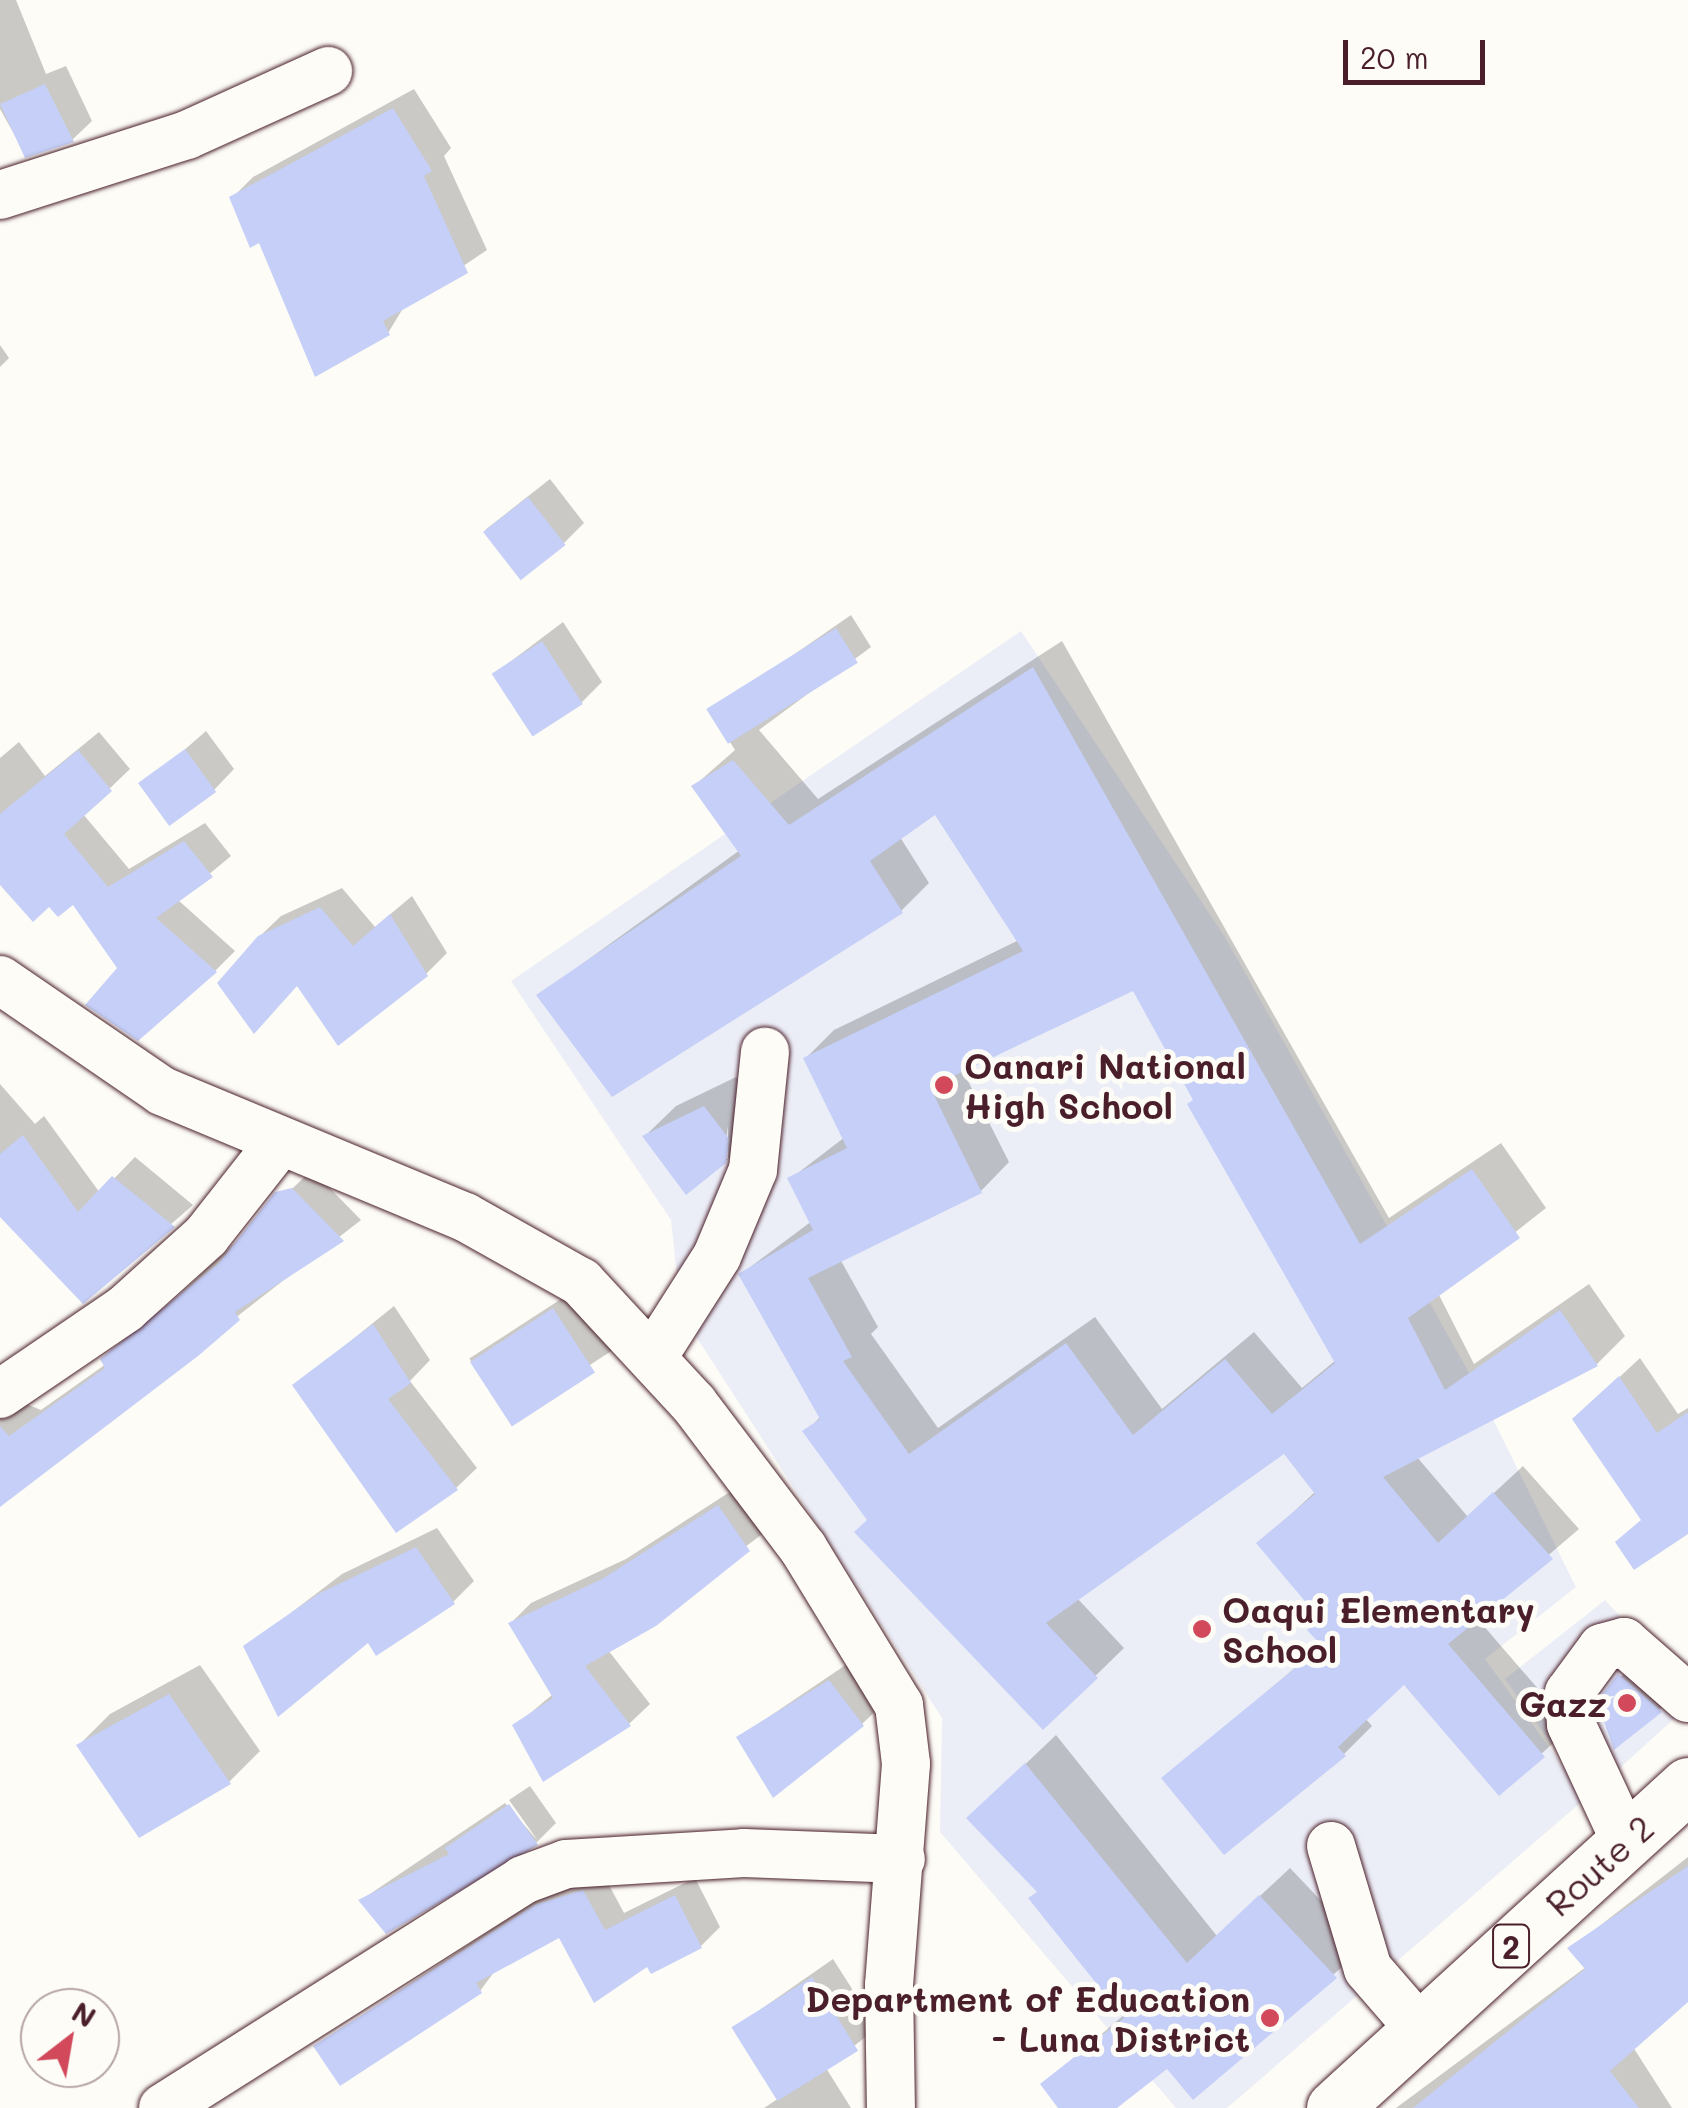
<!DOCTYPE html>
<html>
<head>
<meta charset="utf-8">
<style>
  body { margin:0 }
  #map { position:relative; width:1688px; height:2108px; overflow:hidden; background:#fdfcf7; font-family:Mali,sans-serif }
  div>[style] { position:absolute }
  .built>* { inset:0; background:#eceef7 }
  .shadow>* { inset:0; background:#0003; transform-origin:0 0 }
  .building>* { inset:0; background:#c5cff7; transform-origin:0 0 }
  .roads { filter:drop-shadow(0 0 2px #4a1f2b) drop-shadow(0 0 2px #4a1f2b) }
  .minor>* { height:48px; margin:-24px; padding:0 24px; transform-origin:24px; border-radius:24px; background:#fdfcf7 }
  .highway>* { height:55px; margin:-27.5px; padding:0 27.5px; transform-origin:27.5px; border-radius:27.5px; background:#fdfcf7 }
  .dots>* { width:28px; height:28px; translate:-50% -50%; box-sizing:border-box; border:5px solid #fdfcf7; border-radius:50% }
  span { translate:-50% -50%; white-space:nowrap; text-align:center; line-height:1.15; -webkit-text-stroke:10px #fdfcf7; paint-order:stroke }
  .shield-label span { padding:2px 8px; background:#fdfcf7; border:2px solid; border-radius:8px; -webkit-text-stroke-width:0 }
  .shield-label { font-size:32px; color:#4a1f2b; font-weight:700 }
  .poi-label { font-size:35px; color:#4a1f2b; font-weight:700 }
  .left { translate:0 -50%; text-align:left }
  .right { translate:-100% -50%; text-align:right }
  .street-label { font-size:35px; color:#4a1f2b }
  .north { position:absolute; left:20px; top:1988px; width:100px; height:100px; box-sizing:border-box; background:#fdfcf7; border:2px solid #b5a4a5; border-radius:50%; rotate:31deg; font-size:28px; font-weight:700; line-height:40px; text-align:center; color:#4a1f2b }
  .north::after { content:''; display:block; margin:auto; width:35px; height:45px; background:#d1495b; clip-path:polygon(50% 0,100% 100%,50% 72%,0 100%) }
  .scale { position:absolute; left:1343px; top:40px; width:142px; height:45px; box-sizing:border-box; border:5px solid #4a1f2b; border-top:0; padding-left:12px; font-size:30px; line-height:35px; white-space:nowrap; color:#4a1f2b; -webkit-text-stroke:8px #fdfcf7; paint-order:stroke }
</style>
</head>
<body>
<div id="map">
  <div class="built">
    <i style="clip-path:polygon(1021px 631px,1225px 937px,1477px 1387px,1576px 1587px,1485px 1659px,1586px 1798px,1227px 2108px,1176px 2108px,940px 1832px,942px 1718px,681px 1313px,671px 1220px,511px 981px)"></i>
    <i style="clip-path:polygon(1605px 1600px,1688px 1690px,1688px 1706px,1589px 1796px,1505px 1679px)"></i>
  </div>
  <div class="shadow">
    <i style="clip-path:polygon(0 0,16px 0,46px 74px,66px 66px,92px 121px,72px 140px,26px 155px,0 109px)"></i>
    <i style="clip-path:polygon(414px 89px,451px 148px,444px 156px,487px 250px,405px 305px,388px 333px,261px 239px,232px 198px,253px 177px)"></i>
    <i style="clip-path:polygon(0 345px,9px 358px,0 367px)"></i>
    <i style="clip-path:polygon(550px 479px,584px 523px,564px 543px,485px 530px)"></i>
    <i style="clip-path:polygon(evenodd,851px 615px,871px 647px,759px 730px,818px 799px,1062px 641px,1389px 1218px,1501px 1143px,1546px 1208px,1438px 1293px,1474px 1364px,1589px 1284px,1625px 1336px,1597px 1364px,1417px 1457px,1468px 1517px,1523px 1466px,1579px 1529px,1476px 1617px,1571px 1727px,1499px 1792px,1404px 1681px,1365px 1718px,1372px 1726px,1344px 1754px,1165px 1778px,1323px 1644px,1323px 1619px,1259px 1544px,1316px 1491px,1284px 1451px,1077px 1598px,1124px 1648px,1043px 1727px,806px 1432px,821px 1416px,741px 1274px,812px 1221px,790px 1179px,845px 1137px,806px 1058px,834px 1030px,1019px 940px,936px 811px,900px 837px,929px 883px,901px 911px,539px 995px,740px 850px,694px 786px,735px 750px,711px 712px,851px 615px,1134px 987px,1336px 1360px,1302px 1388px,1254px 1332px,1162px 1409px,1095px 1317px,938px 1428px,871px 1334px,878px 1327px,840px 1259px,981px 1191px,1009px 1162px,963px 1071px,1134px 987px)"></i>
    <i style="clip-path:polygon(563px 622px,602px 682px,582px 702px,494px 674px)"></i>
    <i style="clip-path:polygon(206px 731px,234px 769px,214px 790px,143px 786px)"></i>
    <i style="clip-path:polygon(99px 732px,130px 769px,83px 814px,129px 869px,205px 823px,231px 856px,178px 900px,235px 951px,215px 971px,121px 968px,74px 902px,50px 903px,0 881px,0 758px,19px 742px,45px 776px)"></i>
    <i style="clip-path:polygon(342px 888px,375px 927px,412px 896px,447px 953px,426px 974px,298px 984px,259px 937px,281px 916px)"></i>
    <i style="clip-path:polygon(evenodd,736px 1077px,758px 1107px,755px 1133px,723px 1164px,645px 1136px,676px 1106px,736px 1077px,728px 1126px,728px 1159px,723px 1159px,728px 1126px)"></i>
    <i style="clip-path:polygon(0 1084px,35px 1124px,44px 1116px,100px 1193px,135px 1157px,193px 1205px,83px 1301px,0 1210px)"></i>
    <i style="clip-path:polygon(312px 1170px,361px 1220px,0 1501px,0 1393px,41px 1410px,106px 1364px)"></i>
    <i style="left:575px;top:1290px;width:71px;height:126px;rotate:57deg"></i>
    <i style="clip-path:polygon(394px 1306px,430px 1360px,410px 1381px,477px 1468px,456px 1488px,296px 1385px)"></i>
    <i style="clip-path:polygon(1640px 1358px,1678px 1414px,1688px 1408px,1688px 1531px,1643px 1518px,1596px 1399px)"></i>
    <i style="clip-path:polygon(739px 1486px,769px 1529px,608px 1650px,650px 1704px,629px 1724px,515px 1726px,553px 1694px,511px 1623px,531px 1603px,626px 1559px)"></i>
    <i style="clip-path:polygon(437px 1528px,474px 1581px,453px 1602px,369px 1640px,246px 1647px,342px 1574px)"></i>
    <i style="clip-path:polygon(850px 1662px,883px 1704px,862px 1724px,739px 1737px)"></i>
    <i style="clip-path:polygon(200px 1665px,260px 1751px,229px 1782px,79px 1745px,110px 1714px)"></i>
    <i style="clip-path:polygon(1630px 1666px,1670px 1701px,1615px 1746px,1600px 1702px)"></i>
    <i style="clip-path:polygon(1056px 1735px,1217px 1936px,1290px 1868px,1365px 1947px,1194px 2096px,1167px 2065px,1113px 2108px,1062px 2108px,1043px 2084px,1125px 2014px,1039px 1891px,999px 1789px)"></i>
    <i style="clip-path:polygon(530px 1786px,556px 1823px,536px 1843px,361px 1900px,505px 1803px,538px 1841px,509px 1800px)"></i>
    <i style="clip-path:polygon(1688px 1857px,1688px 1999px,1633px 2047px,1672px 2108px,1396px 2108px,1586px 1967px,1570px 1949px)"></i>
    <i style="clip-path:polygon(602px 1872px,624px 1913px,695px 1878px,720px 1927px,701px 1946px,648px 1964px,560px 1935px,497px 1968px,480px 1991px,316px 2046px,557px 1886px)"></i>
    <i style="clip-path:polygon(833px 1959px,877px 2028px,826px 2068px,851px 2108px,764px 2108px,779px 2098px,734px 2028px)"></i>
  </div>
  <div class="building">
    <i style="clip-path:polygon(45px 84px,74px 142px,25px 158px,0 104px)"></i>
    <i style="clip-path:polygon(393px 108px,432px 171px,424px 176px,468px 273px,383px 321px,390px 335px,315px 377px,259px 243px,250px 248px,229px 197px)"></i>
    <i style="left:528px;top:497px;width:61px;height:57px;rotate:52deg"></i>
    <i style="left:836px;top:628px;width:41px;height:153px;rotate:58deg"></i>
    <i style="left:542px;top:641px;width:75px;height:60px;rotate:57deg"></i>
    <i style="clip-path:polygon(evenodd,1033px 667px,1360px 1244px,1472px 1169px,1520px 1238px,1408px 1318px,1445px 1390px,1560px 1310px,1598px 1366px,1383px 1477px,1438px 1543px,1493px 1492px,1553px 1559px,1448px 1644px,1545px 1757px,1499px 1796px,1404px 1685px,1338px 1747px,1346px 1756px,1224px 1855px,1161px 1778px,1322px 1646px,1307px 1630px,1320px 1619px,1256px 1543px,1315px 1494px,1284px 1454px,1046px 1623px,1098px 1678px,1043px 1730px,854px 1532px,867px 1520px,802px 1431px,820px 1419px,738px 1274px,813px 1230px,787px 1178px,847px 1148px,803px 1058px,1023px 951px,935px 815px,870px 861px,903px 913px,612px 1097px,536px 995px,741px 856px,691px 786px,733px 760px,789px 825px,1033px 667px,1133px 991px,1193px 1100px,1187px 1104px,1335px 1363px,1272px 1414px,1225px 1359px,1133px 1435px,1066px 1343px,909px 1454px,843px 1361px,852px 1357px,808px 1278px,982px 1193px,930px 1087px,1133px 991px)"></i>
    <i style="left:185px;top:749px;width:53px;height:58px;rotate:54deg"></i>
    <i style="clip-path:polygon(78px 750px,112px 791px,64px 834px,108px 887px,184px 841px,213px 877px,156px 918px,217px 972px,138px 1041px,85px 1005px,117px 968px,73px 905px,58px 917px,49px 907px,33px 922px,0 885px,0 814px)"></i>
    <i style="clip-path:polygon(320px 907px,353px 946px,390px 914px,428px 976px,338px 1046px,297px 986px,254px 1034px,217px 983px,258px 936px)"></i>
    <i style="clip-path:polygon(704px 1106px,729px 1139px,726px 1163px,686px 1195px,642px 1136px)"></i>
    <i style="clip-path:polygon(23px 1135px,78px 1212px,112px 1176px,175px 1227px,83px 1304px,0 1217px,0 1154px)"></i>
    <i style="clip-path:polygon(292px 1188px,344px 1241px,235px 1312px,240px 1320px,198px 1356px,0 1507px,0 1426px,9px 1436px,105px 1368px,100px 1359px,219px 1263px,275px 1192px)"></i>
    <i style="left:553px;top:1308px;width:77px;height:99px;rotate:57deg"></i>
    <i style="clip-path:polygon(373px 1324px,411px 1383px,388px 1399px,458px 1490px,396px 1533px,292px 1385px)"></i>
    <i style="clip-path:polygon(1619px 1376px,1657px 1433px,1688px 1412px,1688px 1534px,1634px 1570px,1615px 1542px,1641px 1520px,1572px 1419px)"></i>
    <i style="clip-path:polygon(718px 1505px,750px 1551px,656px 1626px,585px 1666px,631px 1726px,543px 1782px,512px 1725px,553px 1698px,508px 1623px,602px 1579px)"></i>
    <i style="clip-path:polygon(416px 1547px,455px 1604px,376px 1656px,368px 1643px,278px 1717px,243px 1646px,318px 1594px)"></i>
    <i style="clip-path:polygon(1618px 1674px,1662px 1712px,1614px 1750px,1597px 1701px)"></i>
    <i style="clip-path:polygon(829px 1680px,864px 1726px,773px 1798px,736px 1737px)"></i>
    <i style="clip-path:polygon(169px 1694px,231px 1784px,139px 1838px,76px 1745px)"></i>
    <i style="clip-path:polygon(1025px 1763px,1187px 1963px,1259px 1895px,1337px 1978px,1193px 2100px,1167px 2069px,1117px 2108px,1058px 2108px,1040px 2084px,1124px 2018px,1028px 1898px,1037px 1892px,966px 1818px)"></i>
    <i style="clip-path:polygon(509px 1804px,538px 1845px,386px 1934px,358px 1900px,449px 1854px,445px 1848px)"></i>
    <i style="clip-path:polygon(1688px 1866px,1688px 2002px,1610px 2071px,1639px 2108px,1413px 2108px,1585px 1969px,1567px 1948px)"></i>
    <i style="clip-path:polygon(583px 1890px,605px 1930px,675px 1895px,702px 1948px,651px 1974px,647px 1967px,594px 2003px,559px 1938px,476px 1983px,482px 1993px,340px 2086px,313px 2046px,535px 1905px)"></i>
    <i style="left:812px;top:1977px;width:87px;height:95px;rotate:58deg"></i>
  </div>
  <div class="roads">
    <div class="minor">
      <i style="left:0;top:195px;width:196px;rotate:-17.8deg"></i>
      <i style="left:187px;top:135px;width:155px;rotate:-24.4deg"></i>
      <i style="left:0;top:980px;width:196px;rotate:34.4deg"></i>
      <i style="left:162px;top:1091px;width:328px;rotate:22.6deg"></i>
      <i style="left:465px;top:1217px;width:133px;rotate:29.3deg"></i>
      <i style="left:581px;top:1282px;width:166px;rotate:47.2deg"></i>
      <i style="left:694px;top:1404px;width:181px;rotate:52.9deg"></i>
      <i style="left:803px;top:1548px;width:184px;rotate:58.6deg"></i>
      <i style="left:899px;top:1705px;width:59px;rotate:83.2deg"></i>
      <i style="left:906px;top:1764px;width:222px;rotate:94.4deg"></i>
      <i style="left:889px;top:1985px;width:123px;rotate:89.1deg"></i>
      <i style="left:654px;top:1355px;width:117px;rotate:-57.5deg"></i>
      <i style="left:717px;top:1256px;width:93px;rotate:-67.3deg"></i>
      <i style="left:753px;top:1170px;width:119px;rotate:-84.2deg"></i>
      <i style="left:0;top:1394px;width:151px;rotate:-34.2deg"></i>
      <i style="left:125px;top:1309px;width:109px;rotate:-42deg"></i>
      <i style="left:206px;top:1236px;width:120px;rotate:-51.8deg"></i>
      <i style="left:1625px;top:1840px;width:128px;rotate:-115deg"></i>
      <i style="left:1571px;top:1724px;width:31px;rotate:-94deg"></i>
      <i style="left:1569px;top:1693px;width:56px;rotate:-53.7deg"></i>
      <i style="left:1602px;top:1648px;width:23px;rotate:-15deg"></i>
      <i style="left:1624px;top:1642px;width:85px;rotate:41.2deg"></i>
      <i style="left:1331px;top:1846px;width:128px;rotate:73.3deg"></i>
      <i style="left:1368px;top:1969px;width:79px;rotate:49.1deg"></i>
      <i style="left:163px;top:2108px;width:426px;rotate:-32.3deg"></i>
      <i style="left:523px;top:1880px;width:46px;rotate:-20.4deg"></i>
      <i style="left:566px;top:1864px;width:178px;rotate:-3.5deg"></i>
      <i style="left:744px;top:1853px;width:157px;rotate:2.2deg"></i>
    </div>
    <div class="highway">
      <i style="left:1334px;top:2108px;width:479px;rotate:-42.4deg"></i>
    </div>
  </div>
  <div class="dots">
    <i style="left:944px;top:1085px;background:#d1495b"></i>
    <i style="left:1202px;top:1629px;background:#d1495b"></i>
    <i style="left:1627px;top:1703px;background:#d1495b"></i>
    <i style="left:1270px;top:2018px;background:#d1495b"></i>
  </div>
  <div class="shield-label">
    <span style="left:1511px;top:1946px">2</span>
  </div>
  <div class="poi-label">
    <span class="left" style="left:964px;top:1085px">Oanari National<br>High School</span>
    <span class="left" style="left:1222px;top:1629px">Oaqui Elementary<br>School</span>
    <span class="right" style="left:1607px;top:1703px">Gazz</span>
    <span class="right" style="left:1250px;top:2018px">Department of Education<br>- Luna District</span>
  </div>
  <div class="street-label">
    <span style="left:1599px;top:1865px;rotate:-42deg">Route 2</span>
  </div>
  <div class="north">N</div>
  <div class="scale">20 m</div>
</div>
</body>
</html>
